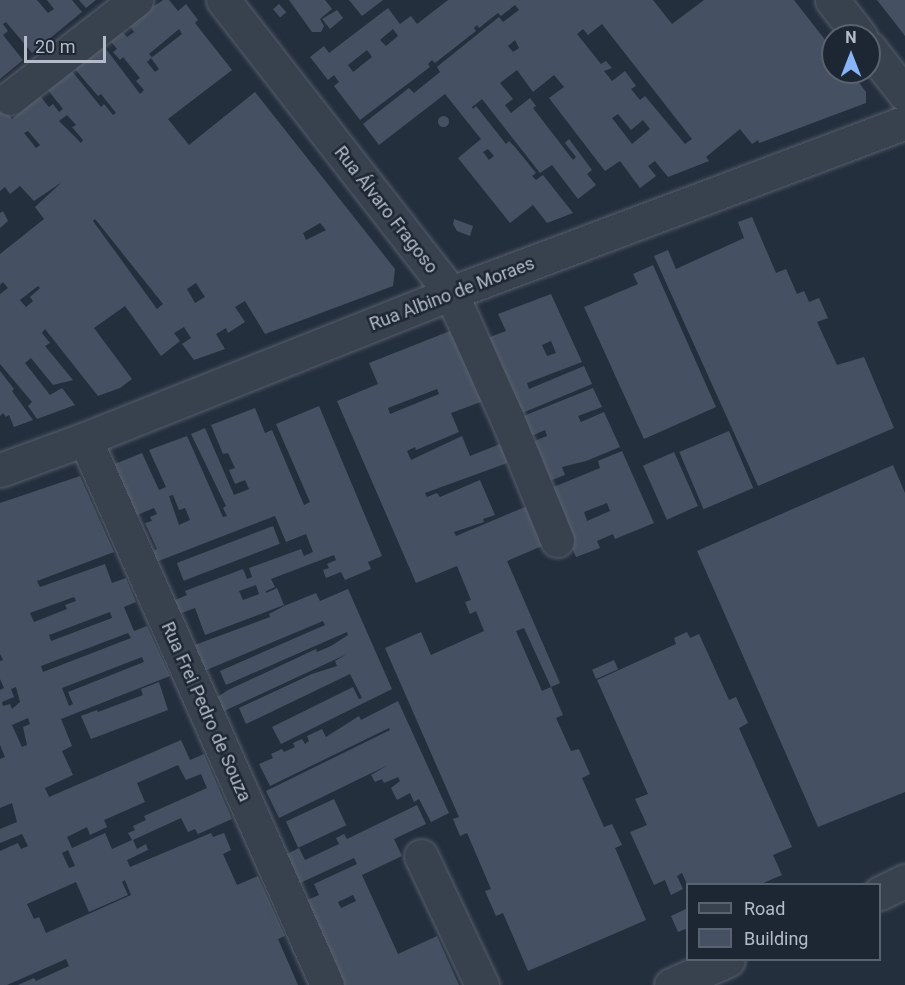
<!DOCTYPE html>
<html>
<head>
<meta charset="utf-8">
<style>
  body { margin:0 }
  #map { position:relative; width:905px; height:985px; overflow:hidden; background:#242f3e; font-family:Roboto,sans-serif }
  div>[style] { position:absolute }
  .building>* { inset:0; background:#455162; transform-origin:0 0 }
  .round { border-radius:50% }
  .roads { filter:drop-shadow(0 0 2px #565f6c) drop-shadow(0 0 2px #565f6c) }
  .minor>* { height:33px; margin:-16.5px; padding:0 16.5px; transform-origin:16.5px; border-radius:16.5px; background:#38414e }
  span { translate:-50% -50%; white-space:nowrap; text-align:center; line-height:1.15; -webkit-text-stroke:5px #1d2633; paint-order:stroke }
  .street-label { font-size:18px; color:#b4bcc9 }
  .legend { position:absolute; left:686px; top:883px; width:195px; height:78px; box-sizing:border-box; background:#1d2633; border:2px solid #59626f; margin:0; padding:8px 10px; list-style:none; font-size:18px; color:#b4bcc9 }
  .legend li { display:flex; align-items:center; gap:12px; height:30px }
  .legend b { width:30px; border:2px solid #59626f }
  .north { position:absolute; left:821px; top:24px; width:60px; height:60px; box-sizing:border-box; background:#1d2633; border:2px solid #59626f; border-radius:50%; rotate:0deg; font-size:16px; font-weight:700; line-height:24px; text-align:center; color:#b4bcc9 }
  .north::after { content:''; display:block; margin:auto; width:21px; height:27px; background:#8ab4f8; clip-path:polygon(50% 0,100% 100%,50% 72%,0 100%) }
  .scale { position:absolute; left:24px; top:36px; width:82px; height:27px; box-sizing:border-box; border:3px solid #b4bcc9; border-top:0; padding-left:8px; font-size:18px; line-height:21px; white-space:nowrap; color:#b4bcc9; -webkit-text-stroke:4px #1d2633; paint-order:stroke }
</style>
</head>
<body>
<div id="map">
  <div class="building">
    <i style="clip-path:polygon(0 0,37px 0,48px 13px,54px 9px,47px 0,72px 0,82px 12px,32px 53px,6px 22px,3px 24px,8px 31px,3px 35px,23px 60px,0 79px)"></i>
    <i style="clip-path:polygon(79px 0,96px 0,86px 8px)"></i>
    <i style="clip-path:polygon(evenodd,163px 0,169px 0,178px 11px,186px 4px,198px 20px,195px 23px,232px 70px,168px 119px,189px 145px,255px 92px,395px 269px,393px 286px,265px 334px,245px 301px,235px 307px,245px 322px,228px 333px,226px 328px,216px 334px,225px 349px,194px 360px,182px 344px,191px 338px,184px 327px,174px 333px,180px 341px,161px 356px,125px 306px,94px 328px,132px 379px,120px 388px,98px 396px,45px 329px,42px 333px,50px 343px,45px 346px,73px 380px,53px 385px,31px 358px,25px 363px,50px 395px,62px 388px,75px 405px,37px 419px,28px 406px,32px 402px,0 364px,0 294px,8px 288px,3px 282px,0 285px,0 254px,44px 219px,35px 207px,62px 182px,34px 201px,20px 186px,10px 194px,5px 187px,0 191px,0 103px,12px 119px,40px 96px,49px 107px,53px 104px,59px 112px,63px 109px,48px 90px,71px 70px,101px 107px,104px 104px,113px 115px,116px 113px,101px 94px,98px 96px,74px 68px,103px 45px,140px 94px,144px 90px,136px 81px,140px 78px,123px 57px,120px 60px,113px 52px,117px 49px,109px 39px,120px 29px,127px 37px,134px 32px,128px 23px,152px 4px,154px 6px,163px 0,179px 29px,182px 34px,151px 58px,159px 69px,155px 72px,147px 62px,152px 57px,149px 54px,179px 29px,163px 0,67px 115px,76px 125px,72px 127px,83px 140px,81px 143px,59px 121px,67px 115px,163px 0,28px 131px,40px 145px,36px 148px,24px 133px,28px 131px,163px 0,95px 219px,163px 304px,157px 309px,93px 221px,95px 219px,163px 0,320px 223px,326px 230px,306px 240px,303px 233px,320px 223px,163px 0,196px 283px,205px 297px,195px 303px,187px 289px,196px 283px,163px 0,38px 286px,40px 288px,30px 297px,33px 301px,26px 307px,20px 300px,38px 286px)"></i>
    <i style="clip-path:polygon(289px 0,325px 0,332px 9px,320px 19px,324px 26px,321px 32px,312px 32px)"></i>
    <i style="clip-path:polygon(349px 0,383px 0,362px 16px)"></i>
    <i style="clip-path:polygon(evenodd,448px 0,653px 0,672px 24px,704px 0,794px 0,833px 50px,833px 72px,851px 72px,866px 92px,866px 103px,759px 143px,758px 140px,752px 144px,740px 129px,706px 157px,709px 161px,668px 177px,655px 161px,648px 166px,656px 176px,640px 188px,620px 161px,605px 171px,549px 98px,564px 87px,554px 75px,533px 92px,517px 70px,500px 83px,513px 99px,505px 105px,511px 113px,530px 98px,536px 106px,533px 108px,573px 160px,576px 157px,565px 143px,569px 139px,592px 170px,587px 174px,596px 185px,578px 199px,552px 165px,540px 173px,482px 99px,472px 107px,473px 109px,476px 106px,506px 144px,509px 141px,515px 147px,536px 173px,532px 176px,536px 180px,543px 175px,573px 213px,547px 223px,533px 205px,510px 223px,458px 158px,481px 139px,445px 94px,379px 145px,363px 124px,409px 88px,414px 93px,440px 72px,437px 67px,443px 62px,499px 17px,503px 22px,519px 10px,515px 5px,501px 16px,498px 13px,479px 28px,477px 25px,474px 28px,476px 31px,435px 63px,432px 60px,428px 64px,430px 67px,360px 120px,334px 86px,339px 82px,334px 75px,328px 80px,310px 57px,324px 46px,329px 53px,388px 8px,400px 24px,411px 16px,417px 24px,448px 0,602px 24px,692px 139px,685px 144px,645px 96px,640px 100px,631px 89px,636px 86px,625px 71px,612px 81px,604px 71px,612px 68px,606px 61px,601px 64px,577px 34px,583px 29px,588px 35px,602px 24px,448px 0,393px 29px,398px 36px,386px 46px,380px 40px,393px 29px,448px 0,515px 40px,519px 48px,513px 52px,508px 46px,515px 40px,448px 0,367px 50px,372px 57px,353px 72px,348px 65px,367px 50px,448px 0,618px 114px,631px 130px,643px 120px,650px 129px,632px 144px,612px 118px,618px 114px,448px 0,488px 149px,494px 156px,489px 160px,483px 152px,488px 149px)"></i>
    <i style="clip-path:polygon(877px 0,905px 0,905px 36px,895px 23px)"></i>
    <i style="left:279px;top:4px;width:11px;height:8px;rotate:49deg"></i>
    <i style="clip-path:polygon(337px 10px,343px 18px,330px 29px,322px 19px)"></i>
    <i class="round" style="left:437.5px;top:115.5px;width:11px;height:11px"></i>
    <i style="clip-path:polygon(3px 211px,8px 221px,0 228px,0 213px)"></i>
    <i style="clip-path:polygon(752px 217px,776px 273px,786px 269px,797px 294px,804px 291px,809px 302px,819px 298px,828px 318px,817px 322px,837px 365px,864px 357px,894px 428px,758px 486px,654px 256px,668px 250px,676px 269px,744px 238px,738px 222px)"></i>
    <i style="clip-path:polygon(454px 219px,473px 226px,470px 236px,457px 231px,453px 224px)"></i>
    <i style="clip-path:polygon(653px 265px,716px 407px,644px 439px,584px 307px,638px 284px,633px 274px)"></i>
    <i style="clip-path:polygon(evenodd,551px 294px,582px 362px,527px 383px,529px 389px,584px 366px,592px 384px,515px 416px,482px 340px,506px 331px,498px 314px,551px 294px,551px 341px,556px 353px,547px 356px,542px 345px,551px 341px)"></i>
    <i style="clip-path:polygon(evenodd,455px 329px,486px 400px,451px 413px,459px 432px,416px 450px,415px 447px,407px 451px,411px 460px,462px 436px,470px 456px,505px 442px,513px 461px,425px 493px,427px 497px,437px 493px,440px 497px,480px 480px,495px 515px,483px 519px,484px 522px,454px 532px,456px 536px,532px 504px,549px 543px,507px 561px,560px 683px,551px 687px,563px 715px,556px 718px,571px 751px,579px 749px,590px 774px,582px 778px,604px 827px,612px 824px,622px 845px,615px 848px,646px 920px,528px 971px,503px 913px,496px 916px,485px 891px,491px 889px,467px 833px,460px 836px,453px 819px,459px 817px,385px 648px,421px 632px,431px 655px,484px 631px,476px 611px,470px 614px,465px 602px,471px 600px,457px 566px,416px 583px,337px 401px,378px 384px,369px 363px,455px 329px,437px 389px,439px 394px,390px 414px,388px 408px,437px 389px,455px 329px,524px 628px,551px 687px,542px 691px,516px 631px,524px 628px)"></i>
    <i style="clip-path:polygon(0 371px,14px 389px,12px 391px,33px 420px,14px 427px,9px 415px,6px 417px,3px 413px,0 416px)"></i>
    <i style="clip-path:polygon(593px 388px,602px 407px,578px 416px,581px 422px,604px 412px,620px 447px,586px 461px,562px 467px,565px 475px,544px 483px,527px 444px,547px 436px,545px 430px,525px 439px,516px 419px)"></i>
    <i style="clip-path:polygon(evenodd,319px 406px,382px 556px,368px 562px,371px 569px,345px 580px,341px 572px,326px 578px,323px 570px,329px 568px,327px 564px,336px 560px,334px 555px,271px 579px,275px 587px,266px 591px,266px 593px,277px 588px,284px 605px,205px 635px,195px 608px,179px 614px,173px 601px,187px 595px,185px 591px,243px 569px,247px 579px,252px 577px,249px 568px,301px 549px,304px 556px,313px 552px,306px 534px,286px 542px,275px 516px,156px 562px,151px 552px,157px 549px,145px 523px,152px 521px,150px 517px,157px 514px,154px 508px,135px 516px,112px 465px,142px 453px,159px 490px,166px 487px,149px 450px,187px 436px,223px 517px,227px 516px,223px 508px,226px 506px,191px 434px,205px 428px,234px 495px,249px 489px,245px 480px,235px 484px,229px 470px,235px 468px,228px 453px,223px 454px,211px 425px,255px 408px,265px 433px,272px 430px,304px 505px,310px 502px,276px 424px,319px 406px,173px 495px,179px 510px,185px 508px,190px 520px,179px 525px,169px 496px,173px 495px,319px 406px,256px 585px,259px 594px,243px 600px,239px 591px,256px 585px)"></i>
    <i style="left:729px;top:431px;width:62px;height:54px;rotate:67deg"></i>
    <i style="clip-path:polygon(evenodd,622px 451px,654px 523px,615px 539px,613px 534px,597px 541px,600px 548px,576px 557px,554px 507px,551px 488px,600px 468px,598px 461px,622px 451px,607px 503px,610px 511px,587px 521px,584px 512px,607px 503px)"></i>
    <i style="left:674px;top:452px;width:59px;height:34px;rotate:66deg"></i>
    <i style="clip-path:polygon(893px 465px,905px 493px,905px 792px,818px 827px,697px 551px)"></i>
    <i style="clip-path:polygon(evenodd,80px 476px,114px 552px,37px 581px,40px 587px,105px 564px,112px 583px,126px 578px,136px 602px,124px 607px,134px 631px,147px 626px,170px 676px,61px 719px,72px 746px,62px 751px,73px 775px,45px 788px,49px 797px,181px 740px,190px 760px,204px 754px,232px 819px,198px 834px,195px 829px,188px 832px,181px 818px,133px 840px,137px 849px,146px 844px,148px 850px,127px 860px,130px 867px,211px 833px,213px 837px,224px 833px,231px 850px,223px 854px,237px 885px,258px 876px,285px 936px,278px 939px,298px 985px,18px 985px,34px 978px,36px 981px,69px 966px,66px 959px,7px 985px,0 985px,0 851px,18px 843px,21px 849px,28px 846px,22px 834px,0 843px,0 829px,17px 822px,12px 803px,0 808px,0 759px,5px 757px,0 745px,0 690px,4px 688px,0 679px,0 661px,3px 660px,0 654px,0 503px,80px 476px,74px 597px,76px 601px,65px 605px,67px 609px,34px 622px,30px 613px,74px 597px,80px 476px,110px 612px,112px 618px,51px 641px,49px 635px,110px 612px,80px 476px,128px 633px,131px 638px,43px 672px,41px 666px,128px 633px,80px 476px,142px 657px,144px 662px,68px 692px,73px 704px,69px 706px,62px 688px,142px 657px,80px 476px,16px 687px,20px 702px,12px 709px,10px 704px,3px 706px,2px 702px,14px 697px,11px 689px,16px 687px,80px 476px,28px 718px,30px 724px,23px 727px,27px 745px,22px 747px,12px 725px,28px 718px,80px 476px,178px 765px,186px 780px,201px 774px,207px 788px,144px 816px,146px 820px,133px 826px,135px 830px,128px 833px,132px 840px,112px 849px,105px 833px,72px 848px,67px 837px,87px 827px,90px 835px,107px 827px,104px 820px,145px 802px,137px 783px,178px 765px,80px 476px,68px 850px,75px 866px,69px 868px,62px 853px,68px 850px,80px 476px,125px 880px,131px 895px,46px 933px,39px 917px,34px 919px,27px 904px,76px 882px,89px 912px,128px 895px,122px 882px,125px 880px)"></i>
    <i style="left:273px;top:526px;width:19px;height:103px;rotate:69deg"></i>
    <i style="clip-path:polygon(348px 589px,392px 689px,281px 744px,272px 727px,353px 687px,359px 699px,362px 698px,350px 674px,246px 724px,239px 708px,312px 674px,337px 666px,335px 661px,347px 654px,222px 712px,216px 698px,228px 690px,316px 649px,317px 652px,331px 646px,348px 635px,347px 632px,226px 685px,220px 671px,325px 625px,323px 621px,204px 671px,192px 646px,270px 617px,269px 614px,284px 606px,316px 593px,320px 601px)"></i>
    <i style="clip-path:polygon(687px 632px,690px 638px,699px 634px,729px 700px,736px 697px,748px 723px,739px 728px,792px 847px,773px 855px,782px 875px,761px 884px,687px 884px,682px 873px,677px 876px,683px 889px,671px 895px,665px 880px,654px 885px,630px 832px,647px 825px,635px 799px,648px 794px,597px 680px,676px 644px,674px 638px)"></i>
    <i style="left:614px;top:660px;width:10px;height:24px;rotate:66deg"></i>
    <i style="clip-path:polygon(159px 682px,168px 710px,91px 739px,81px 716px,97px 710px,98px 712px,143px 695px,141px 689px)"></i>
    <i style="clip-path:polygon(398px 701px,449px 813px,431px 822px,419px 799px,414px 802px,410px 793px,397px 800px,391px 788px,400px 781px,398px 777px,384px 783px,382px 779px,375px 782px,371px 775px,388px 765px,279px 818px,266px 791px,390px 730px,389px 728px,270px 786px,259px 764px,273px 758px,271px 754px,282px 749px,284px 752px,295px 747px,293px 743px,302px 739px,305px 744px,309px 741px,307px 736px,322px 729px,326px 737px,359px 716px,361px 720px)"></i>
    <i style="left:334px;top:799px;width:29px;height:53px;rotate:65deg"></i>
    <i style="clip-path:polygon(evenodd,417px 805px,426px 824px,394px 839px,402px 856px,362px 875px,398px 954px,437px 936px,459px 985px,343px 985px,305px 901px,319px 895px,314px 884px,357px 864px,354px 858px,298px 884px,285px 855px,299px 848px,305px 860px,339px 844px,336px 838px,344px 834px,347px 839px,417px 805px,353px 895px,356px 901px,341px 908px,338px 902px,353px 895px)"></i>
    <i style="clip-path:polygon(688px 908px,688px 928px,678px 932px,671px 916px)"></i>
  </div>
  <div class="roads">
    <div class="minor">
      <i style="left:223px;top:0;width:371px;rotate:52.1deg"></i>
      <i style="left:451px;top:293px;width:137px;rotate:65.9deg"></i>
      <i style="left:507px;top:418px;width:132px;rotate:67.7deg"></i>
      <i style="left:832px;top:0;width:46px;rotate:52.1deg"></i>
      <i style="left:869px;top:48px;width:58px;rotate:52deg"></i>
      <i style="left:10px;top:98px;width:160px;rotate:-37.9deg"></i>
      <i style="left:85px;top:439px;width:597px;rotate:66.1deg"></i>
      <i style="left:0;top:470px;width:90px;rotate:-20deg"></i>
      <i style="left:85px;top:439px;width:394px;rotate:-21.7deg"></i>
      <i style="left:451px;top:293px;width:485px;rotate:-20.6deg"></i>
      <i style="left:421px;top:856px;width:143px;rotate:64.7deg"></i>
      <i style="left:880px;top:893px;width:28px;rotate:-26deg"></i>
      <i style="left:671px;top:985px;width:62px;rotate:-23.7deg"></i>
    </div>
  </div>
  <div class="street-label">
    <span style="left:386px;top:210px;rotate:52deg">Rua Álvaro Fragoso</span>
    <span style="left:452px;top:294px;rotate:-21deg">Rua Albino de Moraes</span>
    <span style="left:206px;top:712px;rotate:66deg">Rua Frei Pedro de Souza</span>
  </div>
  <ul class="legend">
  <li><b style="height:8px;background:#38414e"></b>Road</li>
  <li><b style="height:16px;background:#455162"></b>Building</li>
  </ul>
  <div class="north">N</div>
  <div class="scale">20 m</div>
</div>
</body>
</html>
